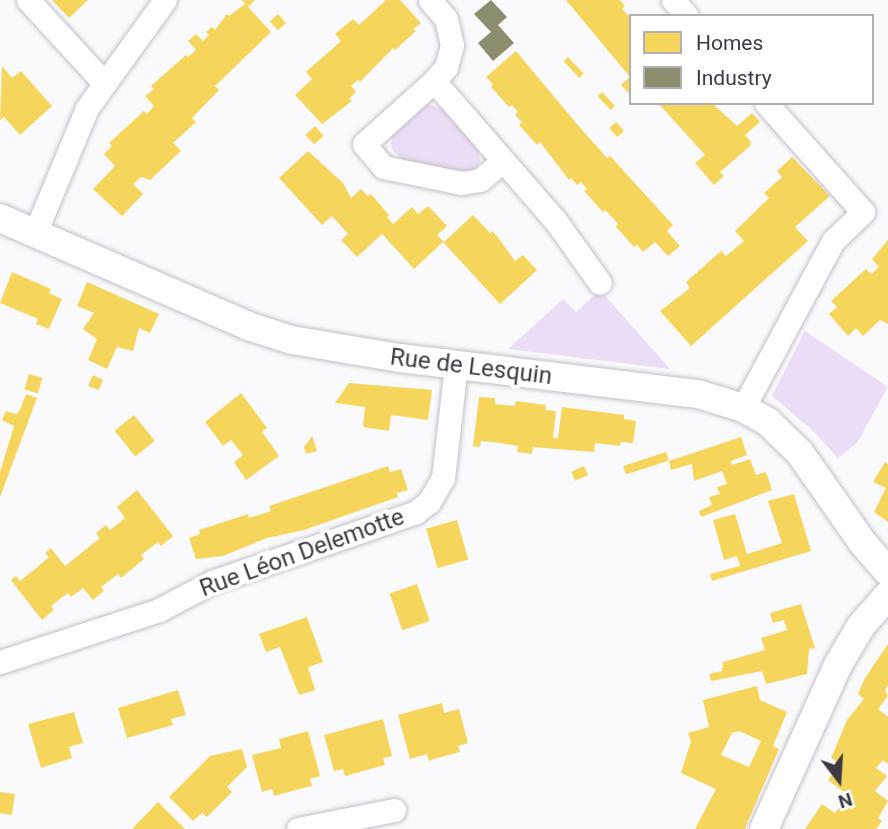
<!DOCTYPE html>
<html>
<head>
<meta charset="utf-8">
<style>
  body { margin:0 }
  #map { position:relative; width:888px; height:829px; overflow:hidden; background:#faf9fc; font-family:Roboto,sans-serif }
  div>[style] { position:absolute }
  .green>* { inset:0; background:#ebddf6 }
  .homes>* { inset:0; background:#f6d55c; transform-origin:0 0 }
  .industry>* { inset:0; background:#8c8c6e }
  .roads { filter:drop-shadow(0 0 2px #c2c0c6) drop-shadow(0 0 2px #c2c0c6) }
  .minor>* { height:23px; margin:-11.5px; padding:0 11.5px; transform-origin:11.5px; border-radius:11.5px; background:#fefeff }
  .tertiary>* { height:28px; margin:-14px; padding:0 14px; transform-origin:14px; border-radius:14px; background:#fefeff }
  span { translate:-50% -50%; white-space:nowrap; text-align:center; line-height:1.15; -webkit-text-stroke:7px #fff; paint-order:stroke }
  .street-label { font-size:24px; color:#3e3943 }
  .legend { position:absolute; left:629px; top:14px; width:245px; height:91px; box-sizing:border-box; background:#fff; border:2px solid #b2b0b4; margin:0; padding:9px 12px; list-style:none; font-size:21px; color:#3e3943 }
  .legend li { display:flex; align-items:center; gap:14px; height:35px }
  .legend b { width:35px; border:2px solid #b2b0b4 }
  .north { position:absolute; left:804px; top:745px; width:70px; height:70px; -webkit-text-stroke:5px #fff; paint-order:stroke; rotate:163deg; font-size:19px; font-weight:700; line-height:28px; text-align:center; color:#3e3943 }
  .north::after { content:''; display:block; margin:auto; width:24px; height:32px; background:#3e3943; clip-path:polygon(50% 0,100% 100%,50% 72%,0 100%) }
</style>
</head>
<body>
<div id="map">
  <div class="green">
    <i style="clip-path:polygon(427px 104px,446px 110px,479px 149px,480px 162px,471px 172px,407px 162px,395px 153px,391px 146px,393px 131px)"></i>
    <i style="clip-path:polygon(600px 290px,670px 369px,508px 349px,563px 299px,576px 312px)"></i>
    <i style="clip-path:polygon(805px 331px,888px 387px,857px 443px,838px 458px,812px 430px,772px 396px)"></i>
  </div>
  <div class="homes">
    <i style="clip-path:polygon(52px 0,88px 0,69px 18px)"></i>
    <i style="clip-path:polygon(242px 0,255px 0,248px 7px,271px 32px,215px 86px,219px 90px,192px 118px,196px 122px,173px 143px,181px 151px,150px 180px,141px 177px,133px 184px,143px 194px,122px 216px,93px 189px,115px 166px,104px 154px,112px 146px,109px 143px,144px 111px,147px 114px,154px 106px,145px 96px,154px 89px,151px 86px,186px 55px,188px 57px,196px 50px,188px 41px,196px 34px,203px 41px,209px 35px,206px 32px,212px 27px,215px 30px,227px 14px,229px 16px,245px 4px)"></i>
    <i style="clip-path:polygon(386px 0,400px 0,421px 23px,413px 29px,416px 31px,395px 50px,393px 48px,360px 82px,358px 80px,351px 86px,356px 92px,349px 99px,352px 101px,322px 124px,295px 95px,312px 79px,306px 72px,341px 41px,335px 34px,353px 19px,359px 25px)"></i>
    <i style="clip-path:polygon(566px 0,620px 0,625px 6px,622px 9px,629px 16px,631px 14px,631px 95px,621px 85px,630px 77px)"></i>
    <i style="left:278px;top:14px;width:12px;height:11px;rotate:48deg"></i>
    <i style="clip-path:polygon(516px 51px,576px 123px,607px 158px,610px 156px,673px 225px,667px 231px,680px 246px,668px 256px,655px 242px,643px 252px,637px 245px,634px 247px,616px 227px,618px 224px,612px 217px,605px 210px,603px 212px,584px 191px,587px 189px,581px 182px,577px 185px,571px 178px,569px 180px,540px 142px,537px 145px,519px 125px,522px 122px,515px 115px,518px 112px,512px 105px,509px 107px,491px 87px,493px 84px,486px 77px)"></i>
    <i style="left:568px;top:57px;width:23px;height:6px;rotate:47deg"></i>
    <i style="clip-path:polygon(2px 66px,12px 78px,21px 71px,52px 106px,20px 135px,4px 117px,0 120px)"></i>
    <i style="left:602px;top:92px;width:19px;height:6px;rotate:47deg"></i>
    <i style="clip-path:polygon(658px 103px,712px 103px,737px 126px,752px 113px,760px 122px,745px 135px,751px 142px,750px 146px,720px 172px,724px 176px,714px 185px,695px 163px,705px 155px)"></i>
    <i style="left:616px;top:122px;width:12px;height:9px;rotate:48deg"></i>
    <i style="left:315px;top:126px;width:13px;height:13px;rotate:48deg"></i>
    <i style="clip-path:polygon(308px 151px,343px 183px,351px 198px,361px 189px,368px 196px,371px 194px,389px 215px,387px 217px,393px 224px,412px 207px,418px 214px,428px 206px,447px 226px,437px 235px,444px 242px,473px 215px,490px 233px,492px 231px,497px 236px,515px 261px,523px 255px,537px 270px,500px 304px,443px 242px,414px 269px,382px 234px,357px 257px,341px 240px,348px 234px,332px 216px,322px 225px,279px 178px)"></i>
    <i style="clip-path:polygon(792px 157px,830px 196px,795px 227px,808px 241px,691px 346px,660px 311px,690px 288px,686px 282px,721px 251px,726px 256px,744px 241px,735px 231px,769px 198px,764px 193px,782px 177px,777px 171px)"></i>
    <i style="clip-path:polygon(888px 240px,888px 324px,880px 320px,863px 336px,856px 328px,848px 336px,829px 314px,837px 307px,831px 301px,866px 269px,871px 274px,879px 267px,872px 259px)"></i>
    <i style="clip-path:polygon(12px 272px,51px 289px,49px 293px,62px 299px,49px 329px,36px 324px,38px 319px,0 303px)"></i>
    <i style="clip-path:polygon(87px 282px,159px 314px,150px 333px,139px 328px,133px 351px,117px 347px,107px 369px,88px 360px,97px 339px,83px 329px,94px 313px,77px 306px)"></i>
    <i style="left:29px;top:374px;width:14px;height:16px;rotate:17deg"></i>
    <i style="clip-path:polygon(93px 375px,103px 380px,99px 390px,88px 386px)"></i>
    <i style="clip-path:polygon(349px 383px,432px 390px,428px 420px,391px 415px,389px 431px,363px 427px,365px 407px,335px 403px)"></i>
    <i style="clip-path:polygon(241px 393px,267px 428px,262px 432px,279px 456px,246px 480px,234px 462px,243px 455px,231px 440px,223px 446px,205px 422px)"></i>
    <i style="clip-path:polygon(26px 394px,37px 398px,0 497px,0 472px,14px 426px,2px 420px,6px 411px,16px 414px,20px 410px)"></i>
    <i style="clip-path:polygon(479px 397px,495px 398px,495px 404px,515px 406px,516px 401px,546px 405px,545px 410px,556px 411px,553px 438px,558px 438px,562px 407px,624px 415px,624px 419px,636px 421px,633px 443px,621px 442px,620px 446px,595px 443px,594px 452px,533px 447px,532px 454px,517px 452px,518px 446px,500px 443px,481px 441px,480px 447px,473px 446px)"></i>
    <i style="left:134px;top:415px;width:33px;height:25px;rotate:51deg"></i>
    <i style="clip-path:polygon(312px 436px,317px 451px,306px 454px,304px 447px)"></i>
    <i style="clip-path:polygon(741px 437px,747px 455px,731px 461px,732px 465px,750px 459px,756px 475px,766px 472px,772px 490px,701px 517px,699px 511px,712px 505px,709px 497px,720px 494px,717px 487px,727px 484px,722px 471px,694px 481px,692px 464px,671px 470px,669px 461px)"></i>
    <i style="left:666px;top:452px;width:9px;height:45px;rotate:72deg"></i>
    <i style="clip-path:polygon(885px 462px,888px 464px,888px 522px,874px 512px,886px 488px,873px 482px)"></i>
    <i style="clip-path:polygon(388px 466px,390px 472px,401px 469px,408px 490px,397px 493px,398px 497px,304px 530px,267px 538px,223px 556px,196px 559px,189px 538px,200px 534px,199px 530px,248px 514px,249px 518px,271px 511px,269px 506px)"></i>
    <i style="left:584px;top:466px;width:10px;height:14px;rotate:66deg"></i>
    <i style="clip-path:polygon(137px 490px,173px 536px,161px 546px,158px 542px,141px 555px,144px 559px,138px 564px,121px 578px,118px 574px,101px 587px,104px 591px,93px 600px,83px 588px,71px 597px,68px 593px,51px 606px,54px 610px,42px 620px,11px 580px,16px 576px,20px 581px,35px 569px,49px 557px,45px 553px,51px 548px,65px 566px,100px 538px,96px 533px,106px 525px,110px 530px,125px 518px,117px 507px)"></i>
    <i style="clip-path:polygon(794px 494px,811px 551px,712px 581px,710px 574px,740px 566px,737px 556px,724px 560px,713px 520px,735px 514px,747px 554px,782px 543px,768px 501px)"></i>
    <i style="left:457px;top:520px;width:41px;height:32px;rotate:74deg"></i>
    <i style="left:417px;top:584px;width:39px;height:29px;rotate:71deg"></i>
    <i style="clip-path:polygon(801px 604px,815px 648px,809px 649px,807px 674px,766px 684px,762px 671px,711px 681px,709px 674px,722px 671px,723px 662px,765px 650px,761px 638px,787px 630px,784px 620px,773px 623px,770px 613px)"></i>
    <i style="clip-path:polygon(307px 617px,323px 662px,308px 667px,315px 690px,299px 695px,280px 647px,266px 652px,259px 634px)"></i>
    <i style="clip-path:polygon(888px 644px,888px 686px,885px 690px,888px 696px,878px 709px,888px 717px,888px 764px,883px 760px,876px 768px,887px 776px,875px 791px,888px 801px,878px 818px,882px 821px,876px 829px,805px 829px,822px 804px,835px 813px,848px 795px,828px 780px,840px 764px,831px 758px,847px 720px,864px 699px,858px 694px,865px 678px)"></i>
    <i style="clip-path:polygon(evenodd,757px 686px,760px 700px,787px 712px,773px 746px,779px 749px,746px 826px,745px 829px,695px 829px,716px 789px,681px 773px,691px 741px,688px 733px,709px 727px,703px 700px,757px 686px,739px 731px,761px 741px,749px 767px,721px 755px,732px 733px,739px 731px)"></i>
    <i style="clip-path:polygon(178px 690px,186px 715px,171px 719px,173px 725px,127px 738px,118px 708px)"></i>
    <i style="clip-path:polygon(442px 703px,444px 713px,459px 709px,468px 743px,458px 746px,460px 752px,434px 759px,429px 761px,427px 754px,410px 759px,398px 715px)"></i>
    <i style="clip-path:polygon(74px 712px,83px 743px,69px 747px,72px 758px,41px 768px,28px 724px)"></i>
    <i style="clip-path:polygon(383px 719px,392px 756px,383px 758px,385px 765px,345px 776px,343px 769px,334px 771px,324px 735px)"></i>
    <i style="clip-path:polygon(308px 731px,320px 776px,310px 779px,312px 786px,303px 788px,274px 796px,272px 789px,262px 792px,252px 755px,281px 748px,279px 739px)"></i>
    <i style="clip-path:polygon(242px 749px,247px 767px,227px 787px,232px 792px,207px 817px,202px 813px,193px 821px,169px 797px,210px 756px)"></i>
    <i style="left:0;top:792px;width:15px;height:21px;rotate:8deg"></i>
    <i style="clip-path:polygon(158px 802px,185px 829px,132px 829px)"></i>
  </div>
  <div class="industry">
    <i style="clip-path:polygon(491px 0,507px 17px,498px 25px,514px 43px,493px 61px,478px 43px,491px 32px,474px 14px)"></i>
  </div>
  <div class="roads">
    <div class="minor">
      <i style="left:28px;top:0;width:113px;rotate:47.5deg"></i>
      <i style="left:430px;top:0;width:25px;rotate:50deg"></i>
      <i style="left:446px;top:19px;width:27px;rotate:77deg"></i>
      <i style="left:452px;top:45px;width:23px;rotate:105deg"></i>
      <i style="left:446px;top:67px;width:18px;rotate:131deg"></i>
      <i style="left:434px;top:81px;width:184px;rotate:49deg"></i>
      <i style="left:555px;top:220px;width:77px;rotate:54.5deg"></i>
      <i style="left:673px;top:0;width:21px;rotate:49deg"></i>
      <i style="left:434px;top:81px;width:94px;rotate:138deg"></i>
      <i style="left:364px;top:144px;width:30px;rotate:50deg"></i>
      <i style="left:383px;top:167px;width:80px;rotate:11.6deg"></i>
      <i style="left:461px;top:183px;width:19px;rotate:-9deg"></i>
      <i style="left:480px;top:180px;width:30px;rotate:-40deg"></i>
      <i style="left:35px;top:233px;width:135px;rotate:-67.4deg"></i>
      <i style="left:87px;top:108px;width:133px;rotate:-54.2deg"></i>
      <i style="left:743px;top:408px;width:190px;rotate:-61.7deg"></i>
      <i style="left:833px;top:241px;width:42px;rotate:-44deg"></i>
      <i style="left:863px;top:212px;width:146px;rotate:-131.7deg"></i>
      <i style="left:0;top:662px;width:167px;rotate:-18.1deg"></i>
      <i style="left:159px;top:610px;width:60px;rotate:-27.8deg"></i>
      <i style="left:212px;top:582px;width:216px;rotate:-18.9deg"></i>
      <i style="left:416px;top:512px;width:16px;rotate:-38deg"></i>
      <i style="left:429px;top:502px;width:28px;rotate:-60deg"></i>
      <i style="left:443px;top:478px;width:114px;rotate:-83.4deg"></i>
      <i style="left:298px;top:829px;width:98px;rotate:-11.2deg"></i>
    </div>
    <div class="tertiary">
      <i style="left:0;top:218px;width:270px;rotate:23.5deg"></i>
      <i style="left:248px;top:326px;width:46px;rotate:17.7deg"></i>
      <i style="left:292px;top:340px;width:109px;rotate:9.5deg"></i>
      <i style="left:400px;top:358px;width:300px;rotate:6.9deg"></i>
      <i style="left:698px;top:394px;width:47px;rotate:17.3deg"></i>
      <i style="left:743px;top:408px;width:29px;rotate:29deg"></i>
      <i style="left:768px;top:422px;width:45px;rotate:44.1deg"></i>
      <i style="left:800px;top:453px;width:108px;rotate:55.1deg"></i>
      <i style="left:862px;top:542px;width:40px;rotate:49deg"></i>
      <i style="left:764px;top:829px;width:180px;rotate:-65.7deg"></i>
      <i style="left:838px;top:665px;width:45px;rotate:-59.5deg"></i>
      <i style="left:861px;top:626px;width:41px;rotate:-48.9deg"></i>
    </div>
  </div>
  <div class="street-label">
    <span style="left:471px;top:367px;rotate:7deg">Rue de Lesquin</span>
    <span style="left:302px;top:553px;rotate:-20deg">Rue Léon Delemotte</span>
  </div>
  <ul class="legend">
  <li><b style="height:19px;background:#f6d55c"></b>Homes</li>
  <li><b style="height:19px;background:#8c8c6e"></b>Industry</li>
  </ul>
  <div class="north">N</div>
</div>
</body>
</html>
